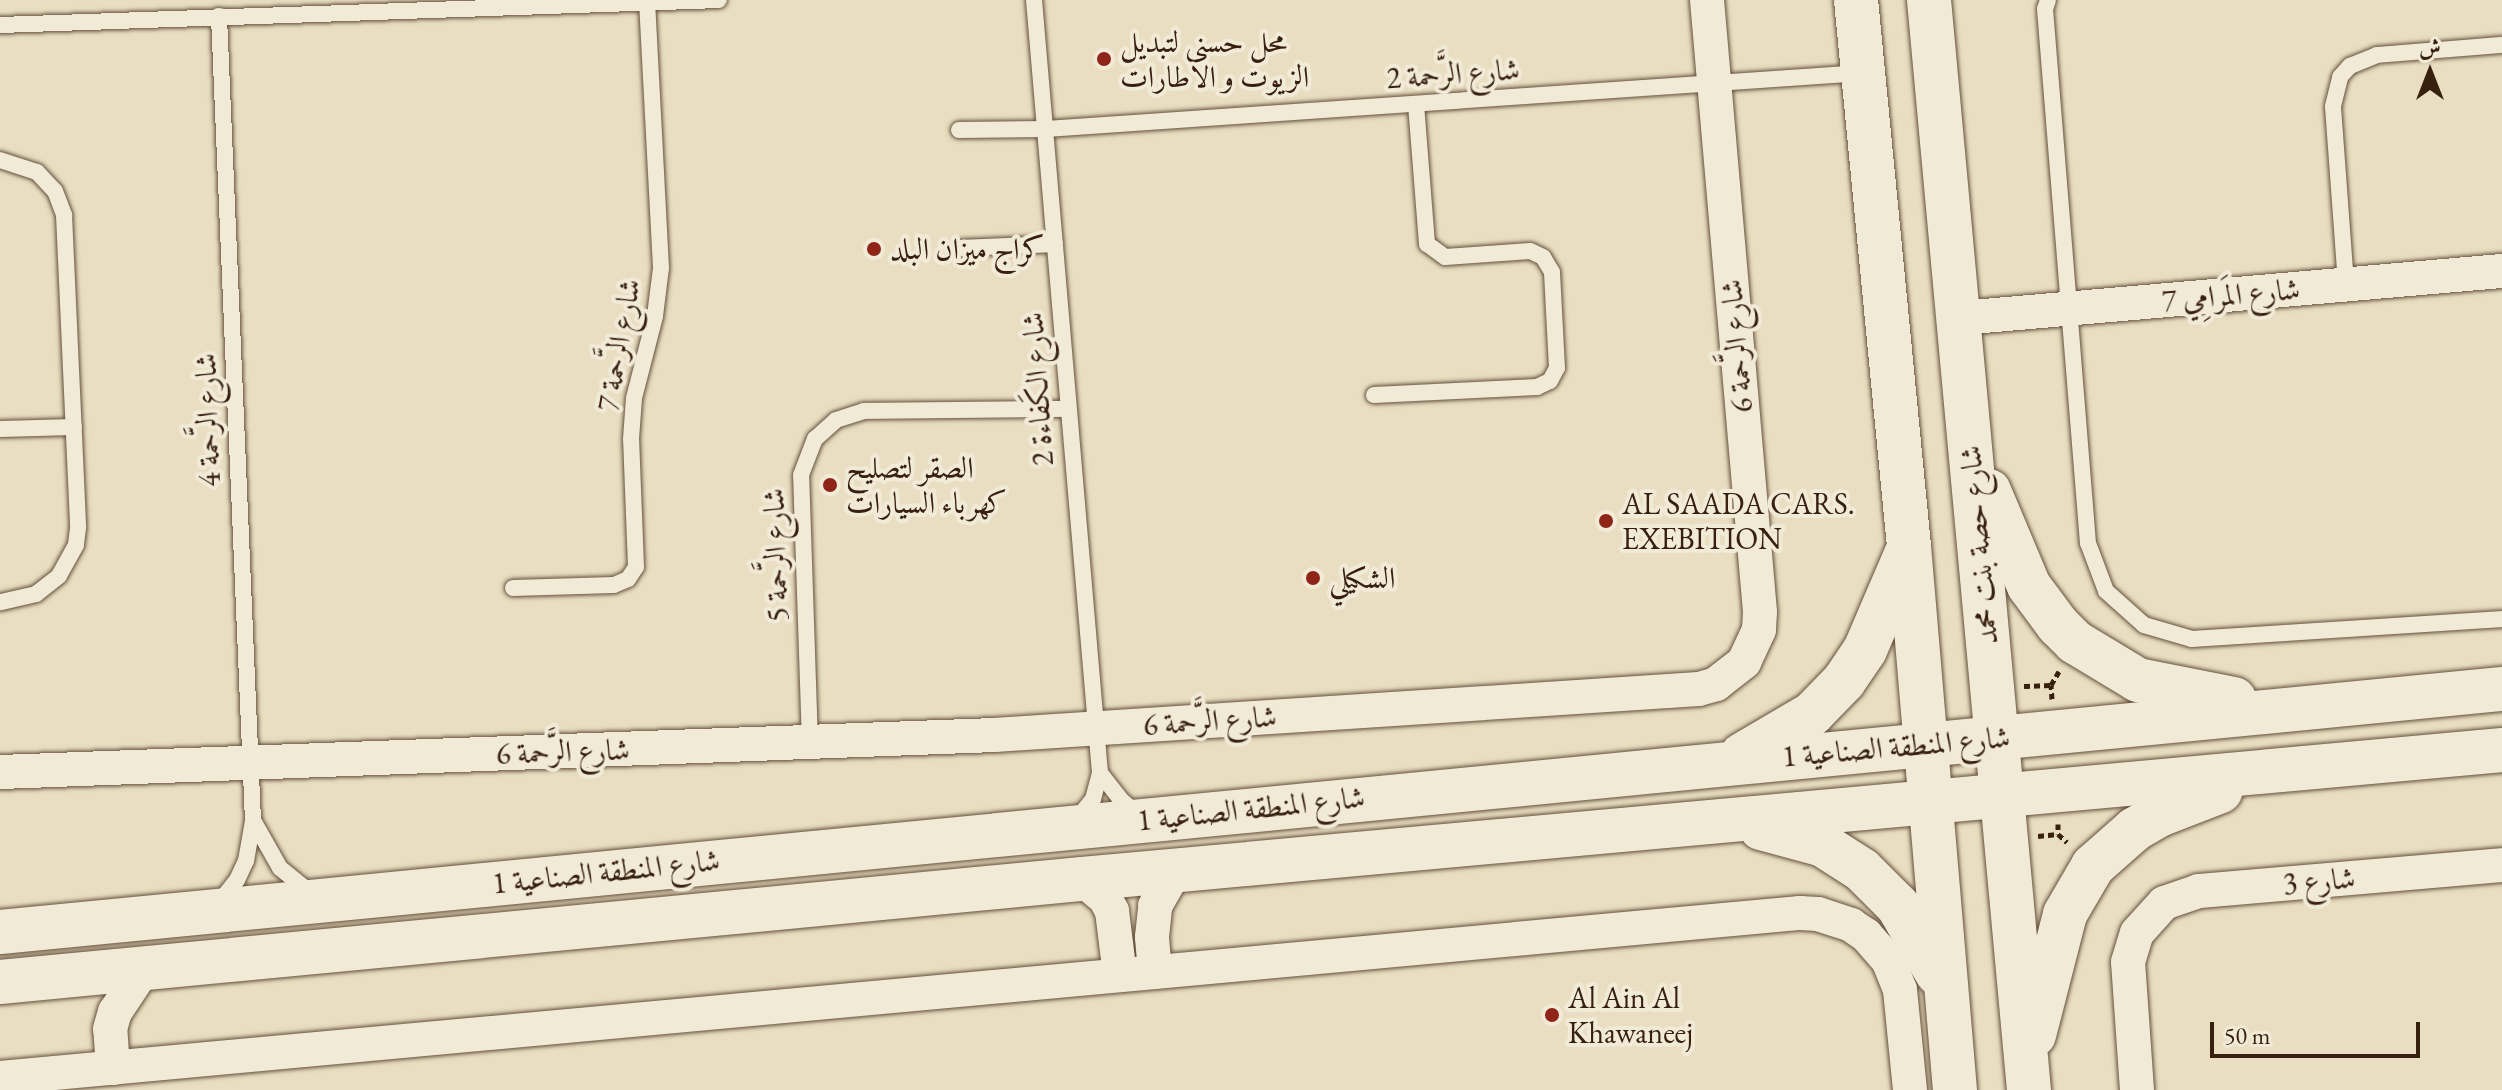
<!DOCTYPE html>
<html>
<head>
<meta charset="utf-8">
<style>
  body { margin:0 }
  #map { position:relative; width:2502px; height:1090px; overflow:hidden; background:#e9dec1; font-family:"EB Garamond",Amiri,serif }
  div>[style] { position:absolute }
  .path>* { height:5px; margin-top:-2.5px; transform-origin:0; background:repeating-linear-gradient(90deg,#37210e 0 6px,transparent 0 10px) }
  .roads { filter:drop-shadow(0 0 2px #64503b) drop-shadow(0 0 2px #64503b) }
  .lane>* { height:16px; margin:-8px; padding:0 8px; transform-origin:8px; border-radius:8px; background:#f1ead7 }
  .street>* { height:34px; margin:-17px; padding:0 17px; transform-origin:17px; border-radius:17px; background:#f1ead7 }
  .secondary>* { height:44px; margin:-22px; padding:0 22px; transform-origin:22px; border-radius:22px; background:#f1ead7 }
  .dots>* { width:22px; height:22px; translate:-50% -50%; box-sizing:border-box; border:4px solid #f1ead7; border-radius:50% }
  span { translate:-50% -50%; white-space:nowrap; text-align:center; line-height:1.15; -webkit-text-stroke:8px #f1ead7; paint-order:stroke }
  .poi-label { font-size:30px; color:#37210e }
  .left { translate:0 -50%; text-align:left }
  .street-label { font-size:30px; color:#37210e }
  .north { position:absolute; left:2390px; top:32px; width:80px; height:80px; -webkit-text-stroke:6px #f1ead7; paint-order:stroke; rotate:0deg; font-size:22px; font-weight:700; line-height:32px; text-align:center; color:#37210e }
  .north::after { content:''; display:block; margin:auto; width:28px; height:36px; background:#37210e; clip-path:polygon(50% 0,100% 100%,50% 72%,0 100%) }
  .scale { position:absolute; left:2210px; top:1022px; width:210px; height:36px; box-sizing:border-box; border:4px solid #37210e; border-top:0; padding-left:10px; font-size:24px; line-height:28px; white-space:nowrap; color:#37210e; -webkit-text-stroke:6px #f1ead7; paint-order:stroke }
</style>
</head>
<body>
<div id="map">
  <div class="path">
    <i style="left:2024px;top:686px;width:27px;rotate:-2deg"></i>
    <i style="left:2052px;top:699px;width:14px;rotate:-94deg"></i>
    <i style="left:2051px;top:685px;width:16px;rotate:-60deg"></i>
    <i style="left:2058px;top:824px;width:10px;rotate:90deg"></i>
    <i style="left:2058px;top:834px;width:12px;rotate:42deg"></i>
    <i style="left:2038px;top:836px;width:20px;rotate:-6deg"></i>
  </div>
  <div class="roads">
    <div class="lane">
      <i style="left:1034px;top:0;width:776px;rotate:85.12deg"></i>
      <i style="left:1100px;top:773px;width:27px;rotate:105deg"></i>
      <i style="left:1093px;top:799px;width:27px;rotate:129deg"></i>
      <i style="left:2048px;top:0;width:9px;rotate:108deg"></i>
      <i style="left:2045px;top:9px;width:536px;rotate:85.4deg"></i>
      <i style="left:2088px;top:543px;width:51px;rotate:69.4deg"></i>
      <i style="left:2106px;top:591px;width:51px;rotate:41.8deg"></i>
      <i style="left:2144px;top:625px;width:50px;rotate:16.3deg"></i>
      <i style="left:2192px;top:639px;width:311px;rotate:-3.7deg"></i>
      <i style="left:0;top:25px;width:719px;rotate:-1.99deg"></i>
      <i style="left:959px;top:130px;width:87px;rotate:-0.7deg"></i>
      <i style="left:1046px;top:129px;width:818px;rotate:-3.93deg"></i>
      <i style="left:0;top:160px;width:39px;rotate:18deg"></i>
      <i style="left:37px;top:172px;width:26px;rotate:47deg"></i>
      <i style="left:55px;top:191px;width:26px;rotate:69deg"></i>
      <i style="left:64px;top:215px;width:313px;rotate:87.4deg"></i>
      <i style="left:78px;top:528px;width:17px;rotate:97deg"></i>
      <i style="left:76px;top:545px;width:35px;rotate:119deg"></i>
      <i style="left:59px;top:576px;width:29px;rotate:142deg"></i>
      <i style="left:36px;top:594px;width:37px;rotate:167deg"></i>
      <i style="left:961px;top:248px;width:94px;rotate:-2.4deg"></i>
      <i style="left:2346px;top:284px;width:178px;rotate:-94.2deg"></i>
      <i style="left:2333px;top:106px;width:30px;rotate:-76deg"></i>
      <i style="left:2340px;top:77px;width:15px;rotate:-48deg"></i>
      <i style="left:2350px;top:66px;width:29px;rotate:-22deg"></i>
      <i style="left:2377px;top:55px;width:125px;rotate:-4.6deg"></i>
      <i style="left:1374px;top:395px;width:163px;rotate:-2.8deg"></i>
      <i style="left:1537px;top:387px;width:14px;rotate:-25deg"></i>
      <i style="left:1550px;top:381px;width:15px;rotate:-62deg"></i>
      <i style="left:1557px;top:368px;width:96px;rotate:-93deg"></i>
      <i style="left:1552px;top:272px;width:17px;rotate:-121deg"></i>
      <i style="left:1543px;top:257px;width:14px;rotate:-155deg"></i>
      <i style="left:1530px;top:251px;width:85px;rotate:176deg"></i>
      <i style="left:1445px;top:257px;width:22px;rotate:-144deg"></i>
      <i style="left:1427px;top:244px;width:139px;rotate:-94.5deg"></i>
      <i style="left:0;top:429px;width:74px;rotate:-1.5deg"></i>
      <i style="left:513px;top:588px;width:101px;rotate:-1.7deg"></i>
      <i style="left:614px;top:585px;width:15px;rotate:-23deg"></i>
      <i style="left:628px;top:579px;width:14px;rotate:-56deg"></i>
      <i style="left:636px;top:567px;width:128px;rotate:-92.2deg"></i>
      <i style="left:631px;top:439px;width:41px;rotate:-85.8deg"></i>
      <i style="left:634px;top:398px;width:85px;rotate:-75.6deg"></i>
      <i style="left:655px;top:316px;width:48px;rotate:-82.9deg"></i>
      <i style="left:661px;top:268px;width:266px;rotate:-93deg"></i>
      <i style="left:810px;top:743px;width:268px;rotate:-91.9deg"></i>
      <i style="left:801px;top:475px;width:39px;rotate:-69deg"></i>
      <i style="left:815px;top:439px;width:28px;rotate:-42deg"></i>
      <i style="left:836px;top:420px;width:29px;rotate:-18deg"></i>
      <i style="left:864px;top:411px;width:204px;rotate:-0.6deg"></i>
      <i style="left:1100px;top:773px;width:33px;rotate:52deg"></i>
      <i style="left:1120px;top:799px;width:21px;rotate:41deg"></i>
      <i style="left:254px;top:822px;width:53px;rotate:60.5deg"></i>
      <i style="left:280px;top:868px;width:40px;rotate:39deg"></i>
      <i style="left:218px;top:904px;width:31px;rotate:-52deg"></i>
      <i style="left:237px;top:880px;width:21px;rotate:-65deg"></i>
      <i style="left:246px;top:861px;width:41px;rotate:-80.1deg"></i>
      <i style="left:253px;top:821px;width:806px;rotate:-92.42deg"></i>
    </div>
    <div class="street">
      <i style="left:1961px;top:318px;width:543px;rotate:-4.97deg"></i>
      <i style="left:0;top:772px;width:995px;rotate:-2.13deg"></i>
      <i style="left:994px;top:735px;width:706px;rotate:-3.73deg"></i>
      <i style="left:1699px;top:689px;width:18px;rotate:-16deg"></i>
      <i style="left:1716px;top:684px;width:36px;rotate:-38deg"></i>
      <i style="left:1744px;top:662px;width:35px;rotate:-65deg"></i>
      <i style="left:1759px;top:630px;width:18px;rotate:-87deg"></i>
      <i style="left:1760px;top:612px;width:614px;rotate:-94.95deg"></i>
      <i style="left:1082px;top:879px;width:30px;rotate:40deg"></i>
      <i style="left:1105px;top:898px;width:15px;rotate:62deg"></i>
      <i style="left:1112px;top:911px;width:64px;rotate:82.9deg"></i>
      <i style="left:1155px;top:972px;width:35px;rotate:-95deg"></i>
      <i style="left:1152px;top:937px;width:31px;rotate:-84deg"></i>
      <i style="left:1155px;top:906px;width:40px;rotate:-60.3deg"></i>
      <i style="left:113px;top:1068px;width:39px;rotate:-94deg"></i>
      <i style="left:110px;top:1029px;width:18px;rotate:-74deg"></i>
      <i style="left:115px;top:1012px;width:54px;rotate:-56.3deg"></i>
      <i style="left:0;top:1078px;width:1808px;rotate:-5.24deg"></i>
      <i style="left:1800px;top:913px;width:18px;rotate:3deg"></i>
      <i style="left:1818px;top:914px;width:35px;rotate:18deg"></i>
      <i style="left:1851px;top:925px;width:18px;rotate:34deg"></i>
      <i style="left:1866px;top:935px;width:33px;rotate:49deg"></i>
      <i style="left:1888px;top:960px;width:32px;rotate:68deg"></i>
      <i style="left:1900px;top:990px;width:100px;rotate:84.3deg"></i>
      <i style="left:2137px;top:1090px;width:128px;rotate:-94deg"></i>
      <i style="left:2128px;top:962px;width:30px;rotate:-73deg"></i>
      <i style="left:2137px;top:933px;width:40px;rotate:-48deg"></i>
      <i style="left:2164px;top:903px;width:37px;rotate:-19deg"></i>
      <i style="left:2199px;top:891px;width:304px;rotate:-4.9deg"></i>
    </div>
    <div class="secondary">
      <i style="left:1856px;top:0;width:549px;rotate:84.46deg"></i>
      <i style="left:1909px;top:546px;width:546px;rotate:85.17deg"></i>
      <i style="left:1929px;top:0;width:1095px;rotate:84.76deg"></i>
      <i style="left:1989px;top:491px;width:103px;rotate:67.2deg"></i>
      <i style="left:2029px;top:586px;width:49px;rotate:53.4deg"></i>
      <i style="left:2058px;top:625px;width:24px;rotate:45deg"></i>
      <i style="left:2075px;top:642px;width:74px;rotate:31.1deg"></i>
      <i style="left:2138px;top:680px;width:98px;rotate:11.2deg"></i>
      <i style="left:1742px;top:755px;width:81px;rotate:-30.4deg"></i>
      <i style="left:1812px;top:714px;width:46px;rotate:-45.9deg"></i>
      <i style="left:1844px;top:681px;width:37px;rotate:-56deg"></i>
      <i style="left:1865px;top:650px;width:107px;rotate:-66.8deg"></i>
      <i style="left:1761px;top:828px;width:64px;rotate:15.3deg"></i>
      <i style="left:1823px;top:845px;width:46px;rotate:32.7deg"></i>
      <i style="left:1862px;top:870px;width:51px;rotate:45deg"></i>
      <i style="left:1898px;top:906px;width:78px;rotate:59.8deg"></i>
      <i style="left:0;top:932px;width:2514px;rotate:-5.55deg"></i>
      <i style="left:0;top:982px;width:1087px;rotate:-5.44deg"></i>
      <i style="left:1082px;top:879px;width:1426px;rotate:-5.19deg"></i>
      <i style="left:2034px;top:1035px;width:125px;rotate:-75.6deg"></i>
      <i style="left:2065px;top:914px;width:56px;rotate:-59.7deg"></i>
      <i style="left:2093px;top:866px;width:56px;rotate:-41.4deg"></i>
      <i style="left:2135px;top:829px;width:28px;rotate:-30deg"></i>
      <i style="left:2159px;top:815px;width:66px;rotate:-21.2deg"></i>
    </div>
  </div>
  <div class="dots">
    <i style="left:1104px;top:59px;background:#8f2418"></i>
    <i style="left:874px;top:249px;background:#8f2418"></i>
    <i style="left:830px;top:485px;background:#8f2418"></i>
    <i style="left:1606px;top:521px;background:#8f2418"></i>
    <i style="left:1313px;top:578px;background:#8f2418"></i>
    <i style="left:1552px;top:1015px;background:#8f2418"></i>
  </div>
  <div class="poi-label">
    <span class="left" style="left:1120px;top:59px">محل حسنى لتبديل<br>الزيوت و الاطارات</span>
    <span class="left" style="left:890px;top:249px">كراج ميزان البلد</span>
    <span class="left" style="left:846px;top:485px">الصقر لتصليح<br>كهرباء السيارات</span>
    <span class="left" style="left:1622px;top:521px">AL SAADA CARS.<br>EXEBITION</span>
    <span class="left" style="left:1329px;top:578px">الشكيلي</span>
    <span class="left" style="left:1568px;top:1015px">Al Ain Al<br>Khawaneej</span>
  </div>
  <div class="street-label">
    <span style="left:1453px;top:74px;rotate:-4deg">شارع الرَّحمة 2</span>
    <span style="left:2231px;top:295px;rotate:-5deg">شارع المَرامِي 7</span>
    <span style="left:619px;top:345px;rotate:-80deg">شارع الرَّحمة 7</span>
    <span style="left:1737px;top:346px;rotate:-95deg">شارع الرَّحمة 6</span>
    <span style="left:1038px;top:389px;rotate:-94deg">شارع الكَفاءة 2</span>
    <span style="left:208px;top:420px;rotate:-92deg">شارع الرَّحمة 4</span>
    <span style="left:1979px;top:545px;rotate:-95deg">شارع حصة بنت محمد</span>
    <span style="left:776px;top:555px;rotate:-92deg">شارع الرَّحمة 5</span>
    <span style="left:1210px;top:721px;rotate:-4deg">شارع الرَّحمة 6</span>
    <span style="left:1896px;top:747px;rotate:-5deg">شارع المنطقة الصناعية 1</span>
    <span style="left:563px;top:752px;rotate:-2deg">شارع الرَّحمة 6</span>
    <span style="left:1251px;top:809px;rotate:-6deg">شارع المنطقة الصناعية 1</span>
    <span style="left:606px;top:872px;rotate:-6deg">شارع المنطقة الصناعية 1</span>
    <span style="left:2319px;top:881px;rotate:-5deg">شارع 3</span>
  </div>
  <div class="north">ش</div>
  <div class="scale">50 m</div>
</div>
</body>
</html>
